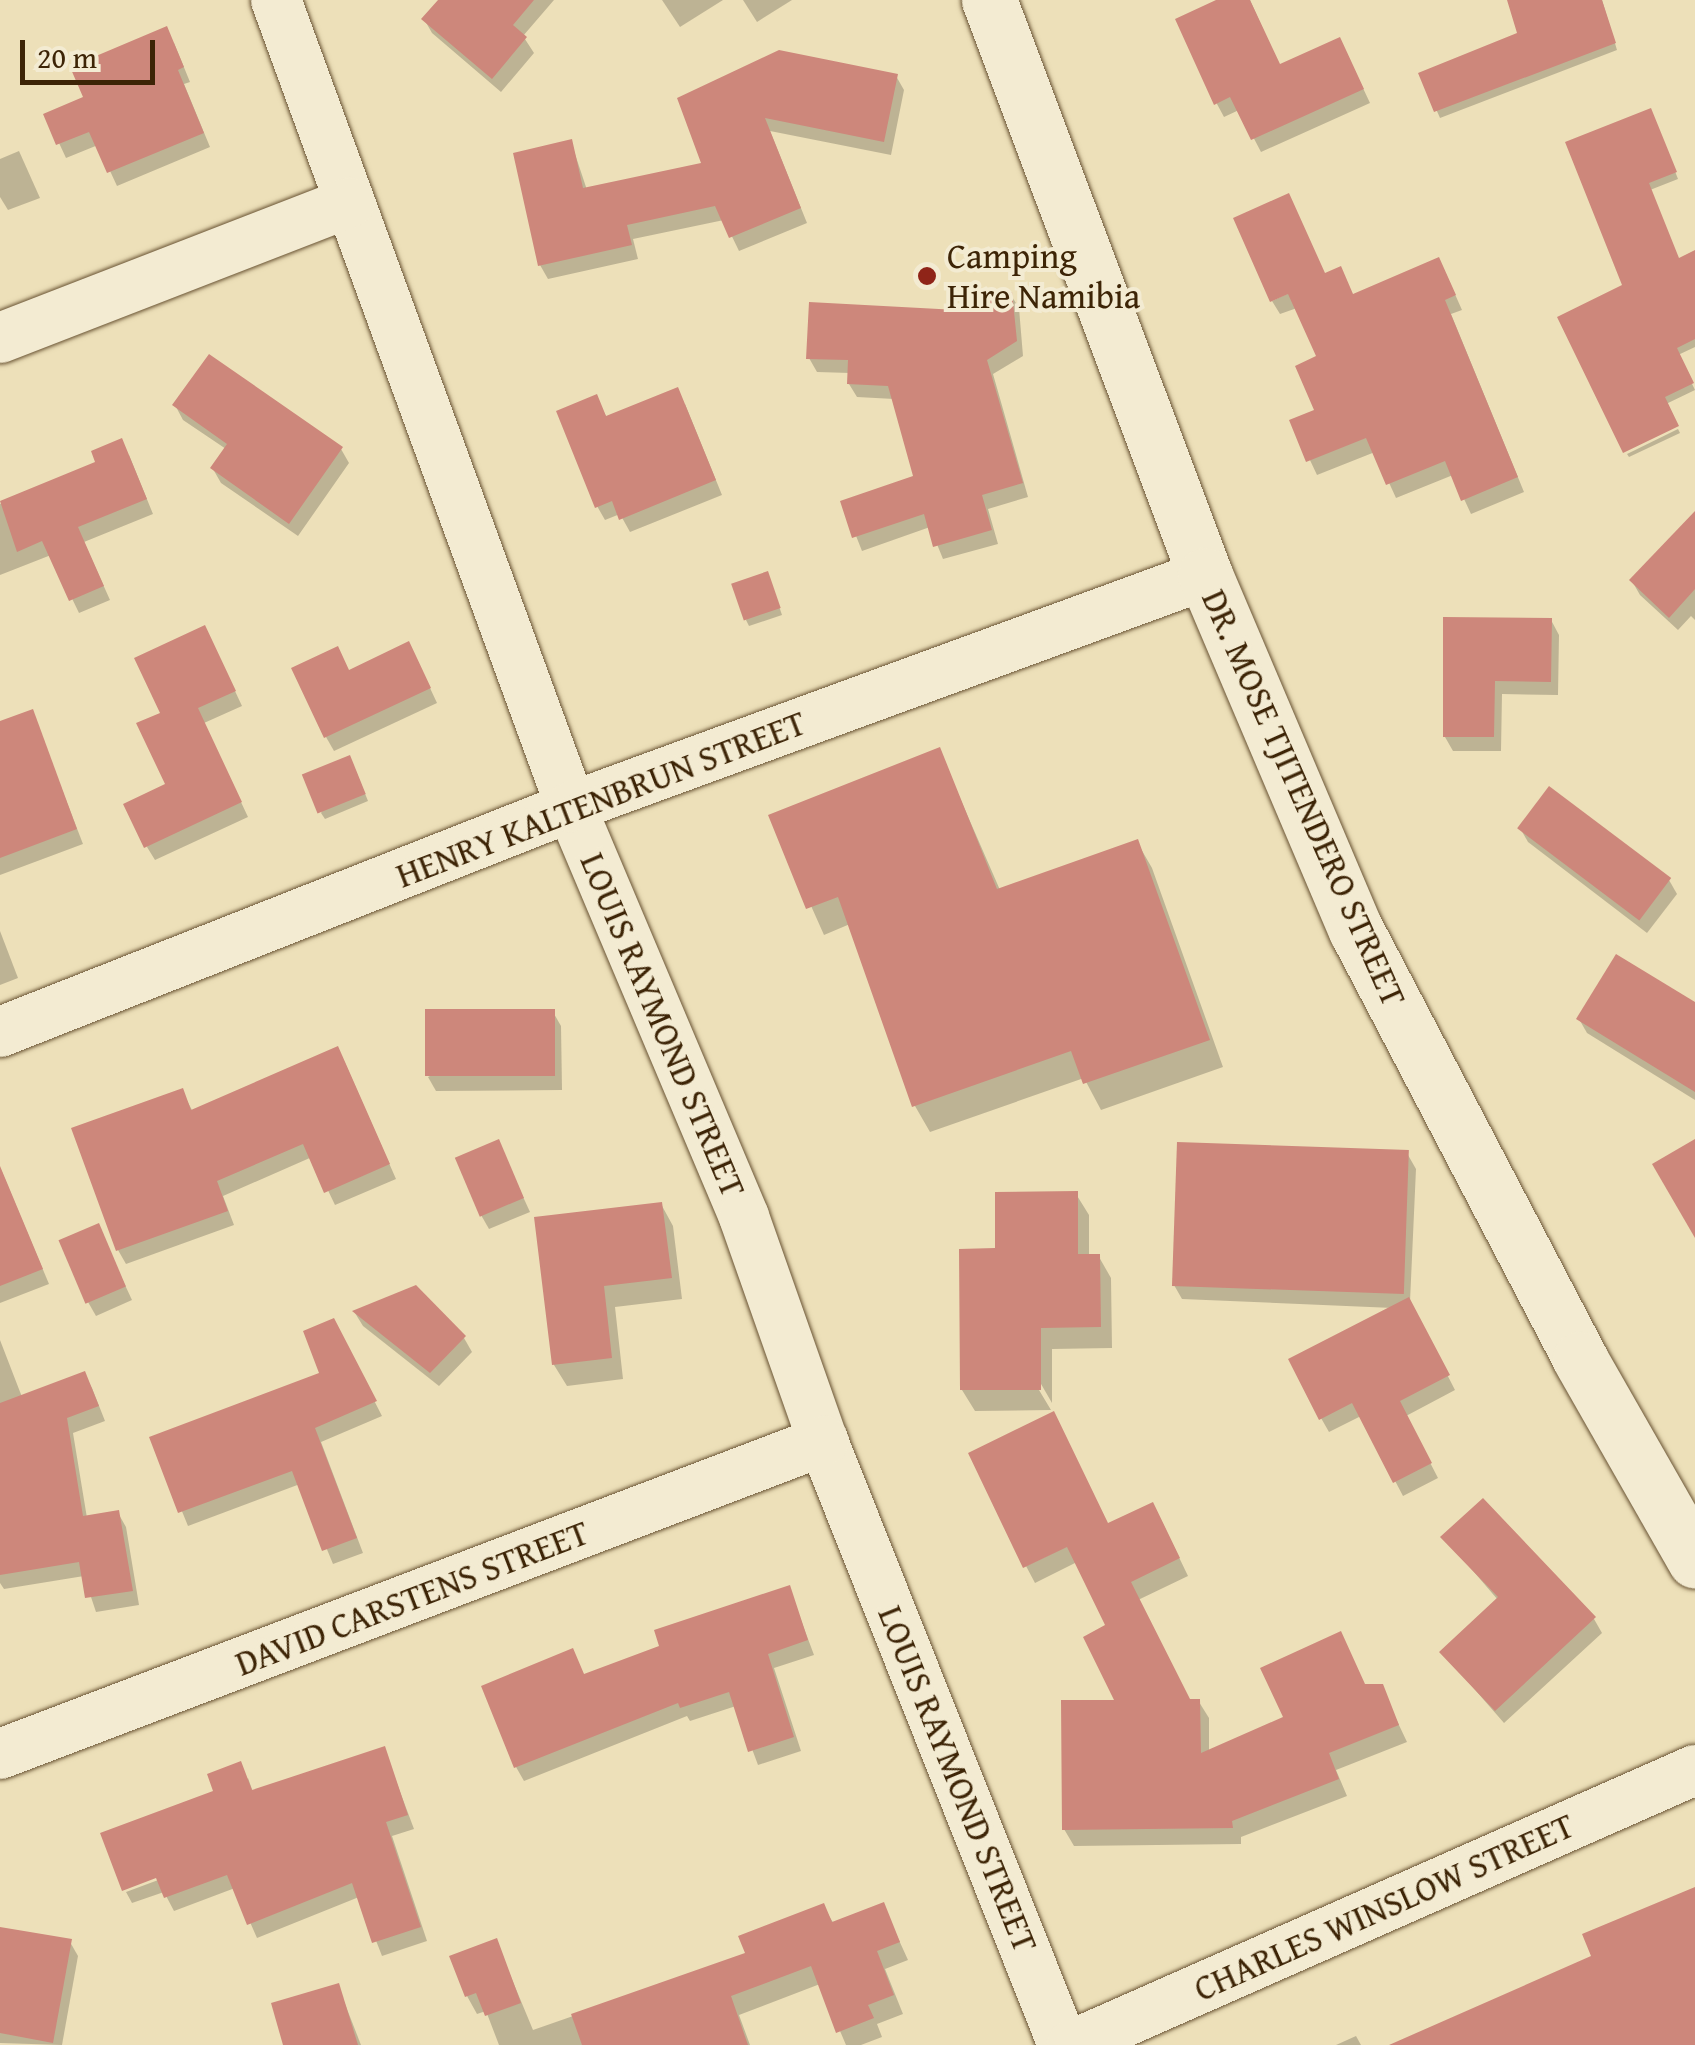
<!DOCTYPE html>
<html>
<head>
<meta charset="utf-8">
<style>
  body { margin:0 }
  #map { position:relative; width:1695px; height:2045px; overflow:hidden; background:#ede0b9; font-family:"Gentium Book Plus",serif }
  div>[style] { position:absolute }
  .shadow>* { inset:0; background:#0003 }
  .building>* { inset:0; background:#cd877b; transform-origin:0 0 }
  .roads { filter:drop-shadow(0 0 2px #695333) drop-shadow(0 0 2px #695333) }
  .street>* { height:50px; margin:-25px; padding:0 25px; transform-origin:25px; border-radius:25px; background:#f3ebd2 }
  .secondary>* { height:55px; margin:-27.5px; padding:0 27.5px; transform-origin:27.5px; border-radius:27.5px; background:#f3ebd2 }
  .dots>* { width:28px; height:28px; translate:-50% -50%; box-sizing:border-box; border:5px solid #f3ebd2; border-radius:50% }
  span { translate:-50% -50%; white-space:nowrap; text-align:center; line-height:1.15; -webkit-text-stroke:8px #f3ebd2; paint-order:stroke }
  .poi-label { font-size:35px; color:#3d2406 }
  .left { translate:0 -50%; text-align:left }
  .street-label { font-size:35px; color:#3d2406 }
  .scale { position:absolute; left:20px; top:40px; width:135px; height:45px; box-sizing:border-box; border:5px solid #3d2406; border-top:0; padding-left:12px; font-size:30px; line-height:35px; white-space:nowrap; color:#3d2406; -webkit-text-stroke:8px #f3ebd2; paint-order:stroke }
</style>
</head>
<body>
<div id="map">
  <div class="shadow">
    <i style="clip-path:polygon(441px 0,554px 0,523px 36px,534px 53px,501px 92px,432px 33px,424px 19px)"></i>
    <i style="clip-path:polygon(662px 0,723px 0,680px 27px)"></i>
    <i style="clip-path:polygon(743px 0,792px 0,757px 22px)"></i>
    <i style="clip-path:polygon(1216px 0,1250px 0,1280px 67px,1347px 54px,1370px 103px,1261px 152px,1239px 110px,1224px 117px,1217px 104px)"></i>
    <i style="clip-path:polygon(1509px 0,1602px 0,1617px 50px,1440px 118px,1421px 75px,1520px 34px)"></i>
    <i style="clip-path:polygon(174px 43px,190px 82px,184px 84px,210px 147px,117px 186px,98px 145px,66px 158px,46px 115px,86px 99px)"></i>
    <i style="clip-path:polygon(896px 76px,904px 90px,891px 155px,770px 131px,807px 223px,739px 251px,724px 220px,633px 239px,638px 259px,548px 279px,540px 265px,571px 142px,587px 190px,704px 164px,680px 99px)"></i>
    <i style="clip-path:polygon(1654px 117px,1678px 179px,1650px 190px,1679px 260px,1695px 253px,1695px 347px,1678px 355px,1695px 390px,1666px 404px,1624px 449px,1625px 286px)"></i>
    <i style="clip-path:polygon(19px 151px,40px 198px,8px 210px,0 197px,0 159px)"></i>
    <i style="clip-path:polygon(1446px 274px,1462px 310px,1451px 314px,1524px 492px,1471px 514px,1453px 475px,1396px 498px,1375px 452px,1317px 475px,1292px 422px,1318px 412px,1320px 358px,1297px 308px,1280px 314px,1272px 301px,1325px 276px,1354px 297px)"></i>
    <i style="clip-path:polygon(1011px 295px,1019px 308px,1023px 356px,993px 374px,1028px 497px,988px 509px,998px 544px,943px 559px,930px 527px,862px 551px,843px 503px,916px 478px,894px 399px,857px 397px,849px 384px,850px 373px,817px 372px,809px 358px,979px 314px)"></i>
    <i style="clip-path:polygon(596px 397px,607px 418px,685px 404px,722px 495px,630px 532px,620px 514px,605px 520px,597px 506px)"></i>
    <i style="clip-path:polygon(175px 405px,341px 449px,349px 463px,298px 536px,221px 483px,213px 469px,226px 449px,183px 420px)"></i>
    <i style="clip-path:polygon(1678px 429px,1680px 433px,1629px 457px,1627px 454px)"></i>
    <i style="clip-path:polygon(129px 455px,153px 514px,84px 542px,110px 600px,79px 613px,51px 555px,0 575px,0 504px)"></i>
    <i style="clip-path:polygon(1695px 514px,1695px 620px,1691px 616px,1678px 630px,1640px 595px,1632px 581px)"></i>
    <i style="clip-path:polygon(770px 580px,782px 615px,749px 626px,746px 620px)"></i>
    <i style="clip-path:polygon(1446px 620px,1551px 620px,1559px 635px,1558px 695px,1502px 694px,1501px 751px,1453px 751px,1445px 737px)"></i>
    <i style="clip-path:polygon(212px 642px,242px 706px,204px 723px,248px 817px,155px 860px,147px 847px,168px 785px,163px 714px)"></i>
    <i style="clip-path:polygon(416px 658px,437px 703px,334px 751px,326px 737px,350px 672px)"></i>
    <i style="clip-path:polygon(32px 712px,83px 844px,0 875px,0 724px)"></i>
    <i style="clip-path:polygon(939px 750px,1000px 890px,1137px 842px,1152px 868px,1223px 1067px,1101px 1110px,1084px 1078px,930px 1132px,915px 1106px,850px 924px,824px 935px,771px 816px)"></i>
    <i style="clip-path:polygon(353px 764px,368px 801px,325px 819px,321px 813px)"></i>
    <i style="clip-path:polygon(1520px 828px,1669px 880px,1677px 894px,1647px 933px,1528px 842px)"></i>
    <i style="clip-path:polygon(0 931px,18px 978px,0 985px)"></i>
    <i style="clip-path:polygon(1695px 1005px,1695px 1100px,1587px 1033px,1579px 1019px)"></i>
    <i style="clip-path:polygon(553px 1012px,561px 1026px,562px 1090px,436px 1091px,428px 1077px)"></i>
    <i style="clip-path:polygon(345px 1063px,396px 1179px,335px 1205px,312px 1157px,223px 1196px,234px 1225px,126px 1264px,118px 1250px,182px 1091px,193px 1112px)"></i>
    <i style="clip-path:polygon(498px 1142px,530px 1212px,489px 1229px,481px 1215px)"></i>
    <i style="clip-path:polygon(1408px 1155px,1416px 1169px,1410px 1302px,1455px 1390px,1406px 1416px,1438px 1478px,1403px 1496px,1361px 1416px,1329px 1432px,1321px 1418px,1393px 1308px,1182px 1299px,1174px 1285px)"></i>
    <i style="clip-path:polygon(2px 1172px,49px 1284px,0 1303px,0 1173px)"></i>
    <i style="clip-path:polygon(1076px 1194px,1089px 1215px,1089px 1257px,1099px 1257px,1111px 1278px,1112px 1348px,1052px 1349px,1052px 1403px,1037px 1377px,1033px 1380px,1051px 1410px,975px 1411px,962px 1390px)"></i>
    <i style="clip-path:polygon(661px 1204px,673px 1226px,682px 1299px,615px 1307px,623px 1379px,567px 1386px,554px 1365px,536px 1220px)"></i>
    <i style="clip-path:polygon(103px 1238px,132px 1300px,96px 1316px,88px 1302px)"></i>
    <i style="clip-path:polygon(355px 1313px,464px 1338px,472px 1352px,439px 1386px,363px 1326px)"></i>
    <i style="clip-path:polygon(341px 1336px,382px 1416px,321px 1442px,363px 1553px,333px 1564px,300px 1484px,188px 1526px,152px 1438px,322px 1375px)"></i>
    <i style="clip-path:polygon(0 1340px,22px 1397px,84px 1374px,92px 1388px,105px 1421px,73px 1433px,87px 1518px,118px 1513px,126px 1527px,139px 1605px,96px 1612px,84px 1576px,4px 1589px,0 1583px)"></i>
    <i style="clip-path:polygon(1162px 1522px,1188px 1576px,1138px 1600px,1190px 1702px,1199px 1702px,1209px 1718px,1209px 1752px,1366px 1687px,1381px 1687px,1407px 1742px,1336px 1770px,1347px 1796px,1241px 1837px,1241px 1844px,1074px 1846px,1064px 1829px,1118px 1702px,1109px 1627px,1077px 1562px,1035px 1583px,1026px 1566px,1109px 1526px)"></i>
    <i style="clip-path:polygon(1444px 1537px,1594px 1619px,1602px 1633px,1504px 1723px,1442px 1652px,1498px 1600px)"></i>
    <i style="clip-path:polygon(789px 1588px,814px 1655px,774px 1668px,801px 1751px,758px 1765px,736px 1706px,690px 1721px,687px 1716px,524px 1781px,516px 1767px,572px 1651px,585px 1677px,662px 1647px)"></i>
    <i style="clip-path:polygon(384px 1749px,414px 1829px,392px 1836px,427px 1941px,382px 1956px,359px 1897px,257px 1938px,235px 1888px,174px 1911px,164px 1892px,132px 1903px,126px 1892px,169px 1876px,248px 1778px,253px 1792px)"></i>
    <i style="clip-path:polygon(883px 1905px,908px 1960px,885px 1969px,903px 2014px,877px 2024px,882px 2037px,861px 2045px,846px 2045px,820px 1984px,739px 2015px,750px 2045px,499px 2045px,486px 2011px,477px 2014px,467px 1996px,496px 1941px,533px 2030px,748px 1955px,823px 1906px,834px 1924px)"></i>
    <i style="clip-path:polygon(0 1929px,70px 1942px,78px 1956px,62px 2045px,0 2043px)"></i>
    <i style="clip-path:polygon(338px 1986px,361px 2045px,286px 2045px)"></i>
    <i style="clip-path:polygon(1356px 2036px,1361px 2045px,1336px 2045px)"></i>
  </div>
  <div class="building">
    <i style="clip-path:polygon(438px 0,534px 0,513px 25px,527px 37px,492px 79px,421px 19px)"></i>
    <i style="clip-path:polygon(1216px 0,1250px 0,1280px 64px,1340px 37px,1364px 89px,1251px 140px,1230px 97px,1214px 105px,1175px 19px)"></i>
    <i style="clip-path:polygon(1507px 0,1602px 0,1616px 43px,1434px 112px,1418px 73px,1517px 33px)"></i>
    <i style="clip-path:polygon(167px 26px,184px 67px,178px 70px,204px 133px,107px 173px,89px 132px,56px 145px,43px 114px,83px 97px,70px 67px)"></i>
    <i style="clip-path:polygon(779px 50px,898px 74px,884px 142px,765px 118px,801px 208px,729px 238px,715px 206px,627px 225px,632px 245px,538px 266px,513px 153px,572px 139px,583px 188px,701px 163px,677px 98px)"></i>
    <i style="clip-path:polygon(1651px 108px,1677px 172px,1649px 183px,1679px 258px,1695px 250px,1695px 339px,1677px 348px,1694px 383px,1665px 397px,1679px 426px,1623px 453px,1557px 317px,1622px 285px,1565px 142px)"></i>
    <i style="clip-path:polygon(1289px 193px,1325px 273px,1341px 266px,1353px 294px,1439px 257px,1456px 295px,1445px 300px,1518px 477px,1461px 501px,1445px 461px,1386px 485px,1366px 438px,1306px 462px,1289px 420px,1314px 410px,1295px 366px,1316px 356px,1288px 294px,1270px 302px,1233px 218px)"></i>
    <i style="clip-path:polygon(1012px 292px,1017px 341px,987px 360px,1023px 483px,982px 495px,992px 530px,933px 547px,924px 514px,852px 538px,840px 501px,913px 476px,888px 386px,847px 384px,848px 360px,806px 359px,809px 302px,976px 311px,974px 296px)"></i>
    <i style="clip-path:polygon(209px 354px,343px 447px,289px 524px,210px 468px,227px 444px,172px 405px)"></i>
    <i style="clip-path:polygon(678px 387px,716px 480px,619px 520px,612px 501px,595px 508px,556px 411px,597px 394px,606px 416px)"></i>
    <i style="clip-path:polygon(122px 438px,147px 499px,78px 527px,104px 586px,69px 601px,42px 541px,17px 552px,0 501px,95px 462px,91px 451px)"></i>
    <i style="clip-path:polygon(1695px 511px,1695px 589px,1669px 618px,1629px 580px)"></i>
    <i style="left:768px;top:571px;width:39px;height:39px;rotate:71deg"></i>
    <i style="clip-path:polygon(1443px 617px,1552px 618px,1551px 682px,1495px 681px,1494px 737px,1443px 737px)"></i>
    <i style="clip-path:polygon(205px 625px,236px 691px,198px 708px,242px 802px,144px 848px,123px 804px,165px 784px,136px 723px,160px 713px,134px 658px)"></i>
    <i style="clip-path:polygon(409px 641px,431px 688px,324px 738px,291px 668px,338px 646px,349px 670px)"></i>
    <i style="clip-path:polygon(33px 709px,77px 829px,0 858px,0 721px)"></i>
    <i style="clip-path:polygon(940px 747px,997px 889px,1138px 839px,1210px 1040px,1083px 1084px,1071px 1051px,912px 1107px,838px 897px,806px 909px,768px 815px)"></i>
    <i style="left:350px;top:755px;width:42px;height:52px;rotate:68deg"></i>
    <i style="left:1549px;top:786px;width:153px;height:53px;rotate:37deg"></i>
    <i style="clip-path:polygon(1616px 954px,1695px 1002px,1695px 1092px,1576px 1019px)"></i>
    <i style="left:555px;top:1009px;width:67px;height:130px;rotate:90deg"></i>
    <i style="clip-path:polygon(338px 1046px,390px 1164px,324px 1193px,303px 1144px,217px 1181px,228px 1211px,116px 1251px,71px 1128px,183px 1088px,191px 1110px)"></i>
    <i style="left:499px;top:1139px;width:64px;height:48px;rotate:67deg"></i>
    <i style="clip-path:polygon(1695px 1139px,1695px 1238px,1652px 1164px)"></i>
    <i style="left:1177px;top:1142px;width:232px;height:144px;rotate:2deg"></i>
    <i style="clip-path:polygon(0 1166px,43px 1269px,0 1286px)"></i>
    <i style="clip-path:polygon(1078px 1191px,1078px 1254px,1100px 1254px,1101px 1327px,1041px 1328px,1041px 1390px,960px 1390px,959px 1249px,995px 1248px,995px 1192px)"></i>
    <i style="clip-path:polygon(662px 1202px,672px 1278px,604px 1286px,612px 1358px,552px 1365px,534px 1217px)"></i>
    <i style="left:99px;top:1223px;width:69px;height:44px;rotate:67deg"></i>
    <i style="clip-path:polygon(416px 1285px,466px 1336px,430px 1373px,352px 1311px)"></i>
    <i style="clip-path:polygon(1409px 1297px,1450px 1375px,1400px 1401px,1432px 1463px,1393px 1483px,1352px 1403px,1319px 1420px,1288px 1359px)"></i>
    <i style="clip-path:polygon(334px 1318px,377px 1401px,315px 1428px,357px 1538px,322px 1551px,292px 1471px,178px 1513px,149px 1437px,319px 1373px,303px 1331px)"></i>
    <i style="clip-path:polygon(85px 1371px,99px 1406px,67px 1418px,83px 1516px,119px 1510px,133px 1591px,85px 1598px,79px 1562px,0 1575px,0 1403px)"></i>
    <i style="clip-path:polygon(1054px 1411px,1108px 1523px,1153px 1502px,1180px 1558px,1131px 1582px,1190px 1699px,1200px 1699px,1201px 1753px,1283px 1717px,1260px 1668px,1341px 1631px,1365px 1684px,1383px 1684px,1399px 1725px,1329px 1753px,1339px 1779px,1232px 1821px,1233px 1828px,1062px 1830px,1061px 1700px,1114px 1700px,1083px 1637px,1105px 1625px,1067px 1547px,1023px 1568px,968px 1453px)"></i>
    <i style="clip-path:polygon(1483px 1498px,1596px 1617px,1495px 1711px,1439px 1652px,1498px 1597px,1440px 1537px)"></i>
    <i style="clip-path:polygon(790px 1585px,808px 1640px,768px 1654px,794px 1737px,748px 1752px,729px 1692px,680px 1708px,678px 1703px,514px 1768px,481px 1686px,573px 1648px,584px 1674px,659px 1646px,654px 1630px)"></i>
    <i style="clip-path:polygon(385px 1746px,408px 1815px,386px 1822px,421px 1927px,372px 1943px,352px 1883px,247px 1925px,227px 1875px,164px 1898px,156px 1878px,122px 1891px,100px 1833px,213px 1791px,207px 1774px,241px 1761px,252px 1790px)"></i>
    <i style="clip-path:polygon(1695px 1887px,1695px 2045px,1389px 2045px,1591px 1956px,1582px 1934px)"></i>
    <i style="clip-path:polygon(884px 1902px,900px 1942px,877px 1951px,894px 1995px,868px 2005px,874px 2018px,836px 2033px,811px 1966px,731px 1996px,748px 2045px,582px 2045px,571px 2014px,745px 1953px,738px 1936px,824px 1903px,832px 1922px)"></i>
    <i style="clip-path:polygon(0 1927px,72px 1939px,53px 2043px,0 2033px)"></i>
    <i style="clip-path:polygon(497px 1938px,521px 2003px,485px 2016px,476px 1993px,465px 1997px,449px 1956px)"></i>
    <i style="clip-path:polygon(339px 1983px,358px 2045px,283px 2045px,271px 2003px)"></i>
  </div>
  <div class="roads">
    <div class="street">
      <i style="left:276px;top:0;width:859px;rotate:69.92deg"></i>
      <i style="left:571px;top:807px;width:445px;rotate:67.1deg"></i>
      <i style="left:744px;top:1217px;width:238px;rotate:70.6deg"></i>
      <i style="left:823px;top:1441px;width:650px;rotate:68.33deg"></i>
      <i style="left:0;top:338px;width:375px;rotate:-21.2deg"></i>
      <i style="left:0;top:1032px;width:614px;rotate:-21.51deg"></i>
      <i style="left:571px;top:807px;width:675px;rotate:-20.1deg"></i>
      <i style="left:0;top:1754px;width:881px;rotate:-20.82deg"></i>
      <i style="left:1072px;top:2045px;width:681px;rotate:-23.82deg"></i>
    </div>
    <div class="secondary">
      <i style="left:989px;top:0;width:614px;rotate:69.41deg"></i>
      <i style="left:1205px;top:575px;width:386px;rotate:67deg"></i>
      <i style="left:1356px;top:930px;width:484px;rotate:62.4deg"></i>
      <i style="left:1580px;top:1359px;width:232px;rotate:60.3deg"></i>
    </div>
  </div>
  <div class="dots">
    <i style="left:927px;top:276px;background:#8f2418"></i>
  </div>
  <div class="poi-label">
    <span class="left" style="left:947px;top:276px">Camping<br>Hire Namibia</span>
  </div>
  <div class="street-label">
    <span style="left:1304px;top:798px;rotate:66deg">DR. MOSE TJITENDERO STREET</span>
    <span style="left:601px;top:799px;rotate:-21deg">HENRY KALTENBRUN STREET</span>
    <span style="left:663px;top:1025px;rotate:67deg">LOUIS RAYMOND STREET</span>
    <span style="left:412px;top:1598px;rotate:-21deg">DAVID CARSTENS STREET</span>
    <span style="left:958px;top:1779px;rotate:68deg">LOUIS RAYMOND STREET</span>
    <span style="left:1384px;top:1907px;rotate:-24deg">CHARLES WINSLOW STREET</span>
  </div>
  <div class="scale">20 m</div>
</div>
</body>
</html>
